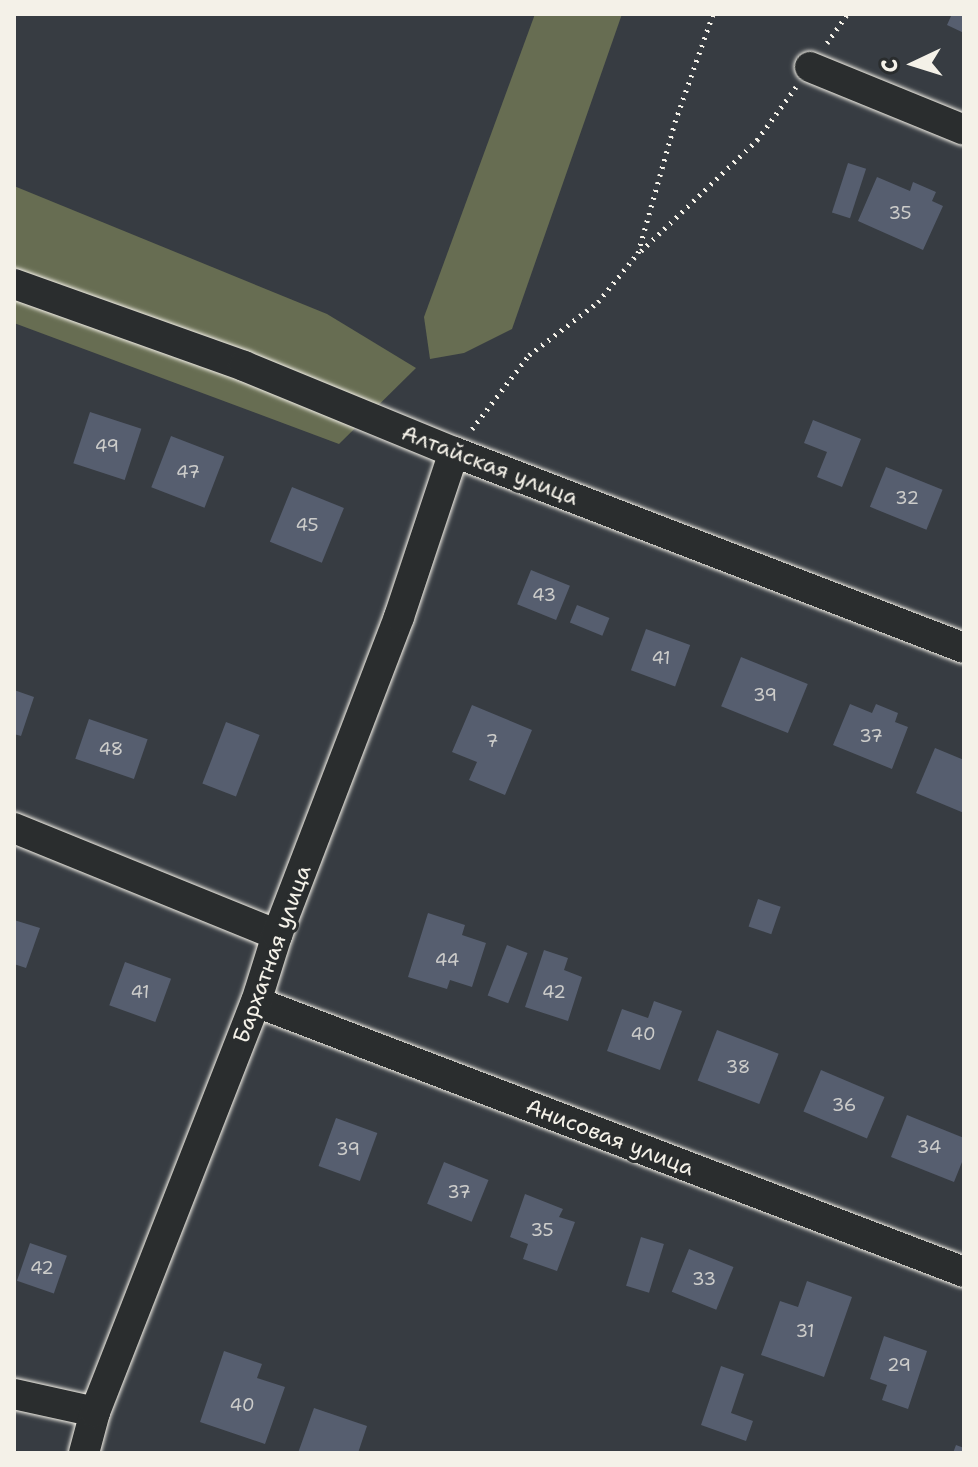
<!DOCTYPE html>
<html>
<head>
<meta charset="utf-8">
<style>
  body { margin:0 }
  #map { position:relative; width:978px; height:1467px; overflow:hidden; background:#373c42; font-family:"Shantell Sans",sans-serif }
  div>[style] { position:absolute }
  .green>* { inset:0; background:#676d52 }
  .building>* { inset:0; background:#565e6f; transform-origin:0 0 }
  .path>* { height:5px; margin-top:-2.5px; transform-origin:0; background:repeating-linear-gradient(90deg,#f4f1e8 0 2px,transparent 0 8px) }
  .roads { filter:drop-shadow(0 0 2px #f4f1e8) drop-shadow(0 0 2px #f4f1e8) }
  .minor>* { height:30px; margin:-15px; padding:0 15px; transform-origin:15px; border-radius:15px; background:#2a2d2e }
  span { translate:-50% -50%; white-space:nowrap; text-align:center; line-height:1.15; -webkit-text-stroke:6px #2a2d2e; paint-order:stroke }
  .number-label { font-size:18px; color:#ccccca }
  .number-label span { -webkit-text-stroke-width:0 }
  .street-label { font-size:22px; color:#f4f1e8 }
  .frame { position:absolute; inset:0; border:16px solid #f4f1e8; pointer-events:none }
  .north { position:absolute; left:874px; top:24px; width:80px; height:80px; -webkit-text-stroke:6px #2a2d2e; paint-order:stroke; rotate:266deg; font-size:22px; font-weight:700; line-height:32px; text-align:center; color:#f4f1e8 }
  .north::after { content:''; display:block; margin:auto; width:28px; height:36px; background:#f4f1e8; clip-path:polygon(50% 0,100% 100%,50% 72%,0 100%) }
</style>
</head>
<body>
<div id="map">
  <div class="green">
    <i style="clip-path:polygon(535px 14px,622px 14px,512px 329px,464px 353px,430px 359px,424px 317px)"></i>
    <i style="clip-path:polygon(14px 186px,327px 314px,416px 368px,339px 444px,14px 323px)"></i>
  </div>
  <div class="building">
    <i style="clip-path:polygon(952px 14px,964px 14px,964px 33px,947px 25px)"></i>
    <i style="left:848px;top:163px;width:19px;height:52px;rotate:18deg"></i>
    <i style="clip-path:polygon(877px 177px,910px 191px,913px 182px,936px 192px,932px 201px,943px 206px,923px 250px,858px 221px)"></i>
    <i style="left:90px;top:412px;width:54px;height:54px;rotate:18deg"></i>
    <i style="clip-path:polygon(813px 420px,861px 439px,842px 487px,817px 477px,827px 452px,804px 443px)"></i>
    <i style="left:171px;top:436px;width:57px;height:55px;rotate:21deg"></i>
    <i style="left:886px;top:467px;width:61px;height:43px;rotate:22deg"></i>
    <i style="left:292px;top:487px;width:56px;height:59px;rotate:22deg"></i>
    <i style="left:531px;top:570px;width:42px;height:37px;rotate:22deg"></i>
    <i style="left:577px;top:605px;width:35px;height:19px;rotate:22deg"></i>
    <i style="left:646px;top:629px;width:47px;height:44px;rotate:20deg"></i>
    <i style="left:741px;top:657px;width:72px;height:53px;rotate:22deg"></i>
    <i style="clip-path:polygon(14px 690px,34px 697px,21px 736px,14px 734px)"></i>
    <i style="clip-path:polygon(850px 704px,872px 713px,876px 704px,898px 713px,895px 722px,908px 727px,892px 769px,833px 745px)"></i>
    <i style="clip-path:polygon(472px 705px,532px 730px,505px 795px,469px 780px,477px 762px,452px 752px)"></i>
    <i style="left:89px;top:719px;width:62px;height:42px;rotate:19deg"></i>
    <i style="left:226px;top:722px;width:36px;height:66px;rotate:21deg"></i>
    <i style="clip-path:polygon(935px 748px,964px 760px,964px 813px,916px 793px)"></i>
    <i style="left:758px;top:899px;width:24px;height:29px;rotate:19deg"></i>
    <i style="clip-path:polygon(428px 913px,465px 925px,462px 935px,486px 943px,472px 987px,450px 980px,447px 989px,408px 977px)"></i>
    <i style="clip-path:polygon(14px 920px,40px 928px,26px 968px,14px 964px)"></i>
    <i style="left:507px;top:945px;width:22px;height:54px;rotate:21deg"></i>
    <i style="clip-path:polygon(544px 950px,568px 958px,564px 970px,582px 977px,568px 1021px,525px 1007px)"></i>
    <i style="left:125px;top:962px;width:49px;height:46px;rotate:20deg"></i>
    <i style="clip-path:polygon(654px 1001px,682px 1011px,660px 1070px,607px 1051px,622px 1009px,648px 1018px)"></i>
    <i style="left:717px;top:1030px;width:66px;height:54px;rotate:21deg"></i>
    <i style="left:821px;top:1070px;width:69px;height:45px;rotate:23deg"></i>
    <i style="clip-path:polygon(907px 1115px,964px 1138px,964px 1157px,954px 1182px,891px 1157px)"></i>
    <i style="left:336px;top:1118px;width:44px;height:51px;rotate:20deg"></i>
    <i style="left:444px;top:1162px;width:48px;height:45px;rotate:22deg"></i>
    <i style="clip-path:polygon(525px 1194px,563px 1209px,559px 1217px,575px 1222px,557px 1271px,523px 1259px,528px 1244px,510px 1237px)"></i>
    <i style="left:641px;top:1237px;width:24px;height:51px;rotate:17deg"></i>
    <i style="left:30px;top:1243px;width:39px;height:40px;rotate:19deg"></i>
    <i style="left:689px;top:1249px;width:48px;height:46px;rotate:22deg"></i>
    <i style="clip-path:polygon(807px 1281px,852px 1297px,824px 1377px,761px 1355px,780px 1301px,798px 1307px)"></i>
    <i style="clip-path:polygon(884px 1336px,927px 1351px,908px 1409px,882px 1400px,887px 1385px,870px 1379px)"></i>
    <i style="clip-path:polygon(224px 1351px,262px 1364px,257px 1378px,285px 1387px,265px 1444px,200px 1422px)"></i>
    <i style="clip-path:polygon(721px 1366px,744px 1374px,731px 1413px,753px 1421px,746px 1441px,701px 1425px)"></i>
    <i style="clip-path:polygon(314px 1408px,367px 1426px,358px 1453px,298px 1453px)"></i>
    <i style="clip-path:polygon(956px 1445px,964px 1448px,964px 1453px,953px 1453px)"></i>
  </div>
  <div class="path">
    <i style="left:827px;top:43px;width:35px;rotate:-55deg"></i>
    <i style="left:641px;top:251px;width:161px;rotate:-43.7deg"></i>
    <i style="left:757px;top:140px;width:66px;rotate:-53.7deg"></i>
    <i style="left:472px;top:429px;width:93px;rotate:-52.4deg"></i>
    <i style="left:529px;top:355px;width:87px;rotate:-37.5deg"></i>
    <i style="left:598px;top:302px;width:63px;rotate:-50.8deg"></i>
    <i style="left:638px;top:253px;width:136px;rotate:-74.2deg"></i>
    <i style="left:675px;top:122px;width:114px;rotate:-70.6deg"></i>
  </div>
  <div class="roads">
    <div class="minor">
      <i style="left:810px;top:67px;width:166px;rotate:22.2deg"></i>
      <i style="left:14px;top:284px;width:244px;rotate:19.6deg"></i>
      <i style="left:244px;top:366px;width:227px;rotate:22.3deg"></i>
      <i style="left:454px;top:452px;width:546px;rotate:21.02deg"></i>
      <i style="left:14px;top:828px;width:284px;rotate:22.1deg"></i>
      <i style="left:256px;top:1002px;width:758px;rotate:20.87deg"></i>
      <i style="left:14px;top:1394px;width:83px;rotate:12.5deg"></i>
      <i style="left:84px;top:1453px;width:42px;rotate:-75deg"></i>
      <i style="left:95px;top:1412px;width:440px;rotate:-68.6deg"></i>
      <i style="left:256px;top:1002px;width:70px;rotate:-72.6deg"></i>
      <i style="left:277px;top:935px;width:341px;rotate:-69deg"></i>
      <i style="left:399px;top:617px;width:174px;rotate:-71.6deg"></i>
    </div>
  </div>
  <div class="number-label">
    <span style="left:900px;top:213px">35</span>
    <span style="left:107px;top:446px">49</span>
    <span style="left:188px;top:472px">47</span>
    <span style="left:907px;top:498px">32</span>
    <span style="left:307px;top:525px">45</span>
    <span style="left:544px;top:595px">43</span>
    <span style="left:661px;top:658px">41</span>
    <span style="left:765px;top:695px">39</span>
    <span style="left:871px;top:736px">37</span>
    <span style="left:492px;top:741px">7</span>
    <span style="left:111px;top:749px">48</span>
    <span style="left:447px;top:960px">44</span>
    <span style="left:140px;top:992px">41</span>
    <span style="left:554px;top:992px">42</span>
    <span style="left:643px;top:1034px">40</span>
    <span style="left:738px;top:1067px">38</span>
    <span style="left:844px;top:1105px">36</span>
    <span style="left:929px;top:1147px">34</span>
    <span style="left:348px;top:1149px">39</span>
    <span style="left:459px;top:1192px">37</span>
    <span style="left:542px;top:1230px">35</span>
    <span style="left:42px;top:1268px">42</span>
    <span style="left:704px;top:1279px">33</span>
    <span style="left:805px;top:1331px">31</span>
    <span style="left:899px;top:1365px">29</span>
    <span style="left:242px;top:1405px">40</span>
  </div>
  <div class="street-label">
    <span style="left:490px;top:465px;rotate:21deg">Алтайская улица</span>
    <span style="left:272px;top:954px;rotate:-70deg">Бархатная улица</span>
    <span style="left:610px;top:1137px;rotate:21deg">Анисовая улица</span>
  </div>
  <div class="frame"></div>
  <div class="north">С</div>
</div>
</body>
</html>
